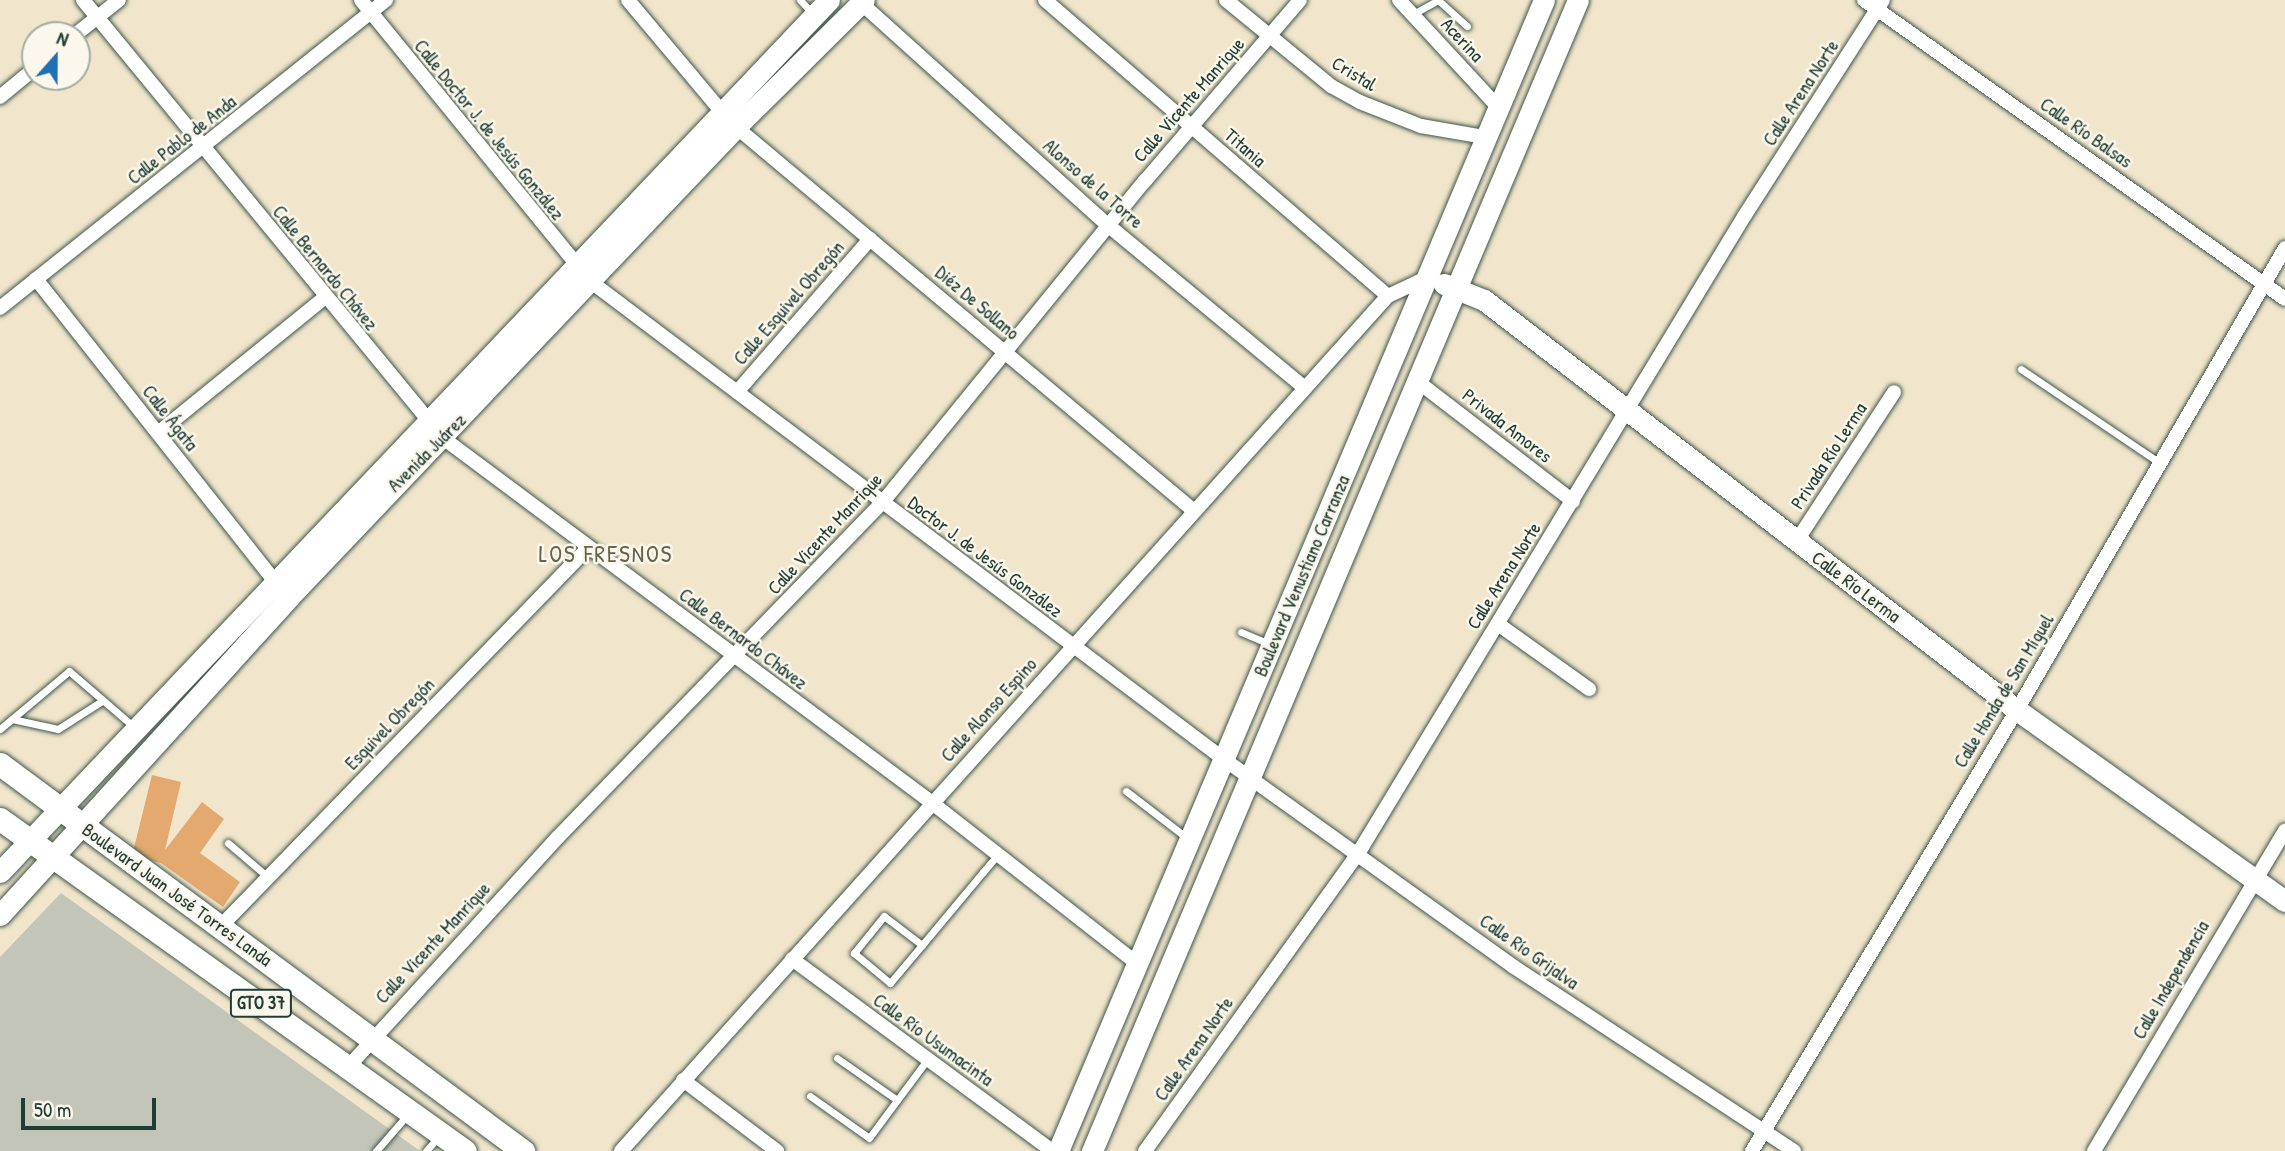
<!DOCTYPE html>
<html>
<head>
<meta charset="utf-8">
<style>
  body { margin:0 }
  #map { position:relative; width:2285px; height:1151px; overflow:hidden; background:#f1e6cb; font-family:"Patrick Hand",sans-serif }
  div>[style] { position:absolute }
  .industrial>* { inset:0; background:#c4c5b9 }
  .building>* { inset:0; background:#e3a96f }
  .roads { filter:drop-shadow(0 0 2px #3e564b) drop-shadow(0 0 2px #3e564b) }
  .lane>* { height:7px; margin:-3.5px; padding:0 3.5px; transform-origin:3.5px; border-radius:3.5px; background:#fff }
  .street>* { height:14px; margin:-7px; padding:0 7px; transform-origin:7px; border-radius:7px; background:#fff }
  .secondary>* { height:21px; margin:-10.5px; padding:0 10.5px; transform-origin:10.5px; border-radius:10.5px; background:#fff }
  .primary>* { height:23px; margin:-11.5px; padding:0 11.5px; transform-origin:11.5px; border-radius:11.5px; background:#fff }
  span { translate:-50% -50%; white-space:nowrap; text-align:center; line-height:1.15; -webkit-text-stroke:5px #fbf7ec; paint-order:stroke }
  .shield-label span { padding:2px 5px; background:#fbf7ec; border:2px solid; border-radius:5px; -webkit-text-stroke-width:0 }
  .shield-label { font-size:18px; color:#1f3d34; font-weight:700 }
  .street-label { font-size:19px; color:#1f3d34 }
  .quarter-label { font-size:23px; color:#646349; letter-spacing:2px }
  .north { position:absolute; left:21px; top:21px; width:70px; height:70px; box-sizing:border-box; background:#fbf7ec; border:2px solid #a3ada2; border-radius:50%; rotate:21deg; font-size:19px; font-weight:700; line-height:28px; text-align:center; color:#1f3d34 }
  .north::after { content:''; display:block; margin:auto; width:24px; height:32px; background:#1f6fb2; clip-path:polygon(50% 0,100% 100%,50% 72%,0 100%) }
  .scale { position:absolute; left:21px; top:1098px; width:135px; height:32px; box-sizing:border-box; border:4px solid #1f3d34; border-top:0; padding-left:9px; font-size:21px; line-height:24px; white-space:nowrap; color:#1f3d34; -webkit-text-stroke:5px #fbf7ec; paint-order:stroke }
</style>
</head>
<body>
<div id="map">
  <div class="industrial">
    <i style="clip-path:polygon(61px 893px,420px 1151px,0 1151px,0 957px)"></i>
  </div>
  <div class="building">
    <i style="clip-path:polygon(152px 775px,181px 782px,165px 850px,202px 802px,224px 819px,200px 853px,240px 882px,223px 907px,161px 863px,132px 856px)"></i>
  </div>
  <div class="roads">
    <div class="lane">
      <i style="left:800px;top:0;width:21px;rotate:47deg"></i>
      <i style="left:1413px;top:14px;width:29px;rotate:-29deg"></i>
      <i style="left:1438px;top:0;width:39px;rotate:42deg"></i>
      <i style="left:2021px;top:369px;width:168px;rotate:34.1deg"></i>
      <i style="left:1241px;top:632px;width:30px;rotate:23deg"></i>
      <i style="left:12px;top:719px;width:47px;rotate:12.3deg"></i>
      <i style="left:58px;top:729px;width:52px;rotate:-32.5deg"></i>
      <i style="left:0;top:729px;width:90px;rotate:-40deg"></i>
      <i style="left:69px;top:671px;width:86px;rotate:40.7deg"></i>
      <i style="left:1126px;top:791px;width:77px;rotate:37.6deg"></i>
      <i style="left:228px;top:843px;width:54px;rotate:40.5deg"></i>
      <i style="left:922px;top:945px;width:48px;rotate:-142.7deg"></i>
      <i style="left:884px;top:916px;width:48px;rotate:129deg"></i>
      <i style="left:854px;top:953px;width:47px;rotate:39.8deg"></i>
      <i style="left:890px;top:983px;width:50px;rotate:-49.9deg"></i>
      <i style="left:922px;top:945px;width:95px;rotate:-50.1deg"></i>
      <i style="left:983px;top:872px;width:23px;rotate:-50deg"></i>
      <i style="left:837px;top:1058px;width:73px;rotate:35deg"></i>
      <i style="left:810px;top:1096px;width:72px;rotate:35.4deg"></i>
      <i style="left:869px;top:1138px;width:97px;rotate:-53.4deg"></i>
      <i style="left:376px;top:1151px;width:49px;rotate:-49.1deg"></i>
      <i style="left:426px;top:1151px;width:20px;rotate:-49deg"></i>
    </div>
    <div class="street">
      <i style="left:83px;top:0;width:567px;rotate:50.58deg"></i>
      <i style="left:443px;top:438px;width:609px;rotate:36.72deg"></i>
      <i style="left:931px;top:802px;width:261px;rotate:38.1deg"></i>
      <i style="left:361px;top:0;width:362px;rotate:50.8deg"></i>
      <i style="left:590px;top:281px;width:795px;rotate:37.03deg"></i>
      <i style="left:1225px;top:760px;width:355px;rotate:35.6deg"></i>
      <i style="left:1514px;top:967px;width:335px;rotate:33.3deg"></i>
      <i style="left:628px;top:0;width:145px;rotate:50deg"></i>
      <i style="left:1045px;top:0;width:453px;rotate:40.8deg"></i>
      <i style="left:1226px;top:0;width:136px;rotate:39.3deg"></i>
      <i style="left:1331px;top:86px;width:33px;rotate:29deg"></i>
      <i style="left:1360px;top:102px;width:66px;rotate:21.5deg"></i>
      <i style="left:1421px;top:126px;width:65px;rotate:9.8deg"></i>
      <i style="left:1399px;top:0;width:144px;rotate:47.2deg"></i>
      <i style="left:1864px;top:0;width:516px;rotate:35.38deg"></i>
      <i style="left:861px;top:3px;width:334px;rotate:42deg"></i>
      <i style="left:1109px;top:226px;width:254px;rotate:39.6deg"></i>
      <i style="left:75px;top:35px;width:56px;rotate:-38.5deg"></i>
      <i style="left:0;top:97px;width:45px;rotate:-39.6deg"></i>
      <i style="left:736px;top:127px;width:596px;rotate:39.97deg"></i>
      <i style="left:36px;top:279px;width:384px;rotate:51.7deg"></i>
      <i style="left:0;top:308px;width:494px;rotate:-38.6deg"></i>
      <i style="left:1417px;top:381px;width:197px;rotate:37.6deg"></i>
      <i style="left:737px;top:392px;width:203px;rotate:-49deg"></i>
      <i style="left:158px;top:433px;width:214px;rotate:-39.1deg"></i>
      <i style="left:1796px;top:542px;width:179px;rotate:-56.8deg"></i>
      <i style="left:1498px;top:624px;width:112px;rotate:35.5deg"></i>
      <i style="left:220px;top:927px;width:528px;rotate:-45.84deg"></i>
      <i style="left:792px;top:959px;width:323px;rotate:36.4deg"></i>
      <i style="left:349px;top:1066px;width:310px;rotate:-47.6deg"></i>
      <i style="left:558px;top:837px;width:465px;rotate:-45.9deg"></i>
      <i style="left:882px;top:503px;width:416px;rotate:-50.8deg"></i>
      <i style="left:1145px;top:181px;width:238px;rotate:-49.4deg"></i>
      <i style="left:683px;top:1080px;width:118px;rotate:37.1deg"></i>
      <i style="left:621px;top:1151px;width:1149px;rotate:-48.11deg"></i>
      <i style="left:1388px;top:296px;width:42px;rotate:-25.3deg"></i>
      <i style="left:1145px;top:1151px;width:368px;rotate:-54.4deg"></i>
      <i style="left:1359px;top:852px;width:745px;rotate:-58.79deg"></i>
      <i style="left:1745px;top:215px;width:255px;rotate:-57.3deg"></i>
      <i style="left:1752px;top:1151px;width:514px;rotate:-59deg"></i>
      <i style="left:2017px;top:710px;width:534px;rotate:-59.88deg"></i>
      <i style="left:2094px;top:1151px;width:373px;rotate:-59.2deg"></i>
    </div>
    <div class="secondary">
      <i style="left:1444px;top:284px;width:43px;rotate:21.8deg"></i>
      <i style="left:1484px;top:300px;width:672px;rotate:37.57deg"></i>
      <i style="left:2017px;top:710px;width:329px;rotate:35.5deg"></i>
      <i style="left:0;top:872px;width:1203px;rotate:-46.45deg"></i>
      <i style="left:0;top:915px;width:431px;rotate:-47.7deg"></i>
      <i style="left:290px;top:596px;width:647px;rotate:-46.44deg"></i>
      <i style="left:736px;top:127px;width:180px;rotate:-44.8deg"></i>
      <i style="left:1058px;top:1151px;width:1249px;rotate:-67.11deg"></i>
      <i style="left:1092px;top:1151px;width:1249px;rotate:-67.11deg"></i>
    </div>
    <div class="primary">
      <i style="left:0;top:764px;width:651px;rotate:36.5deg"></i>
      <i style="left:0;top:819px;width:571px;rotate:35.53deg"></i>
    </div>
  </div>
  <div class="shield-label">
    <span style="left:261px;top:1003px">GTO 37</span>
  </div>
  <div class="street-label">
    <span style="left:1462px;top:40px;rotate:47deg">Acerina</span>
    <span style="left:1354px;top:74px;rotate:31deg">Cristal</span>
    <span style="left:1801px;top:93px;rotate:-57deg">Calle Arena Norte</span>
    <span style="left:1189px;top:100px;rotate:-49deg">Calle Vicente Manrique</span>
    <span style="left:489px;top:130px;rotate:51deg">Calle Doctor J. de Jesús González</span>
    <span style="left:2086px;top:133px;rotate:35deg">Calle Río Balsas</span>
    <span style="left:182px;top:140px;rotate:-38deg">Calle Pablo de Anda</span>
    <span style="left:1245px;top:148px;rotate:41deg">Titania</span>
    <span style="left:1093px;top:184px;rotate:41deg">Alonso de la Torre</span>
    <span style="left:325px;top:268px;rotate:51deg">Calle Bernardo Chávez</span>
    <span style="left:789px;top:303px;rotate:-49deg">Calle Esquivel Obregón</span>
    <span style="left:977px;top:303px;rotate:40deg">Diéz De Sollano</span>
    <span style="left:170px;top:418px;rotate:52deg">Calle Ágata</span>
    <span style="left:1507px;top:426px;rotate:38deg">Privada Amores</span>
    <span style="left:427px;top:453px;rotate:-45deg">Avenida Juárez</span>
    <span style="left:1829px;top:456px;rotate:-57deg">Privada Río Lerma</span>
    <span style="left:825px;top:534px;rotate:-47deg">Calle Vicente Manrique</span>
    <span style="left:985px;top:557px;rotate:37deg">Doctor J. de Jesús González</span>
    <span style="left:1302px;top:576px;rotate:-67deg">Boulevard Venustiano Carranza</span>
    <span style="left:1504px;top:576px;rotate:-58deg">Calle Arena Norte</span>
    <span style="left:1856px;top:587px;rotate:37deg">Calle Río Lerma</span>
    <span style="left:743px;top:639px;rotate:37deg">Calle Bernardo Chávez</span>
    <span style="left:2004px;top:691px;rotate:-59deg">Calle Honda de San Miguel</span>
    <span style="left:989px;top:710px;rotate:-48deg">Calle Alonso Espino</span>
    <span style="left:390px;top:724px;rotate:-46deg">Esquivel Obregón</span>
    <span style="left:177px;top:895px;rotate:36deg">Boulevard Juan José Torres Landa</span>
    <span style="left:433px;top:943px;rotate:-47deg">Calle Vicente Manrique</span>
    <span style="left:1529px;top:952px;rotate:35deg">Calle Río Grijalva</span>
    <span style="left:2171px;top:980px;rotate:-60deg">Calle Independencia</span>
    <span style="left:933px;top:1040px;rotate:36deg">Calle Río Usumacinta</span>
    <span style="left:1194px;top:1049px;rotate:-55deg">Calle Arena Norte</span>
  </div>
  <div class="quarter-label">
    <span style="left:606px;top:554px">LOS FRESNOS</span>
  </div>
  <div class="north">N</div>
  <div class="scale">50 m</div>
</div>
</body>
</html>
